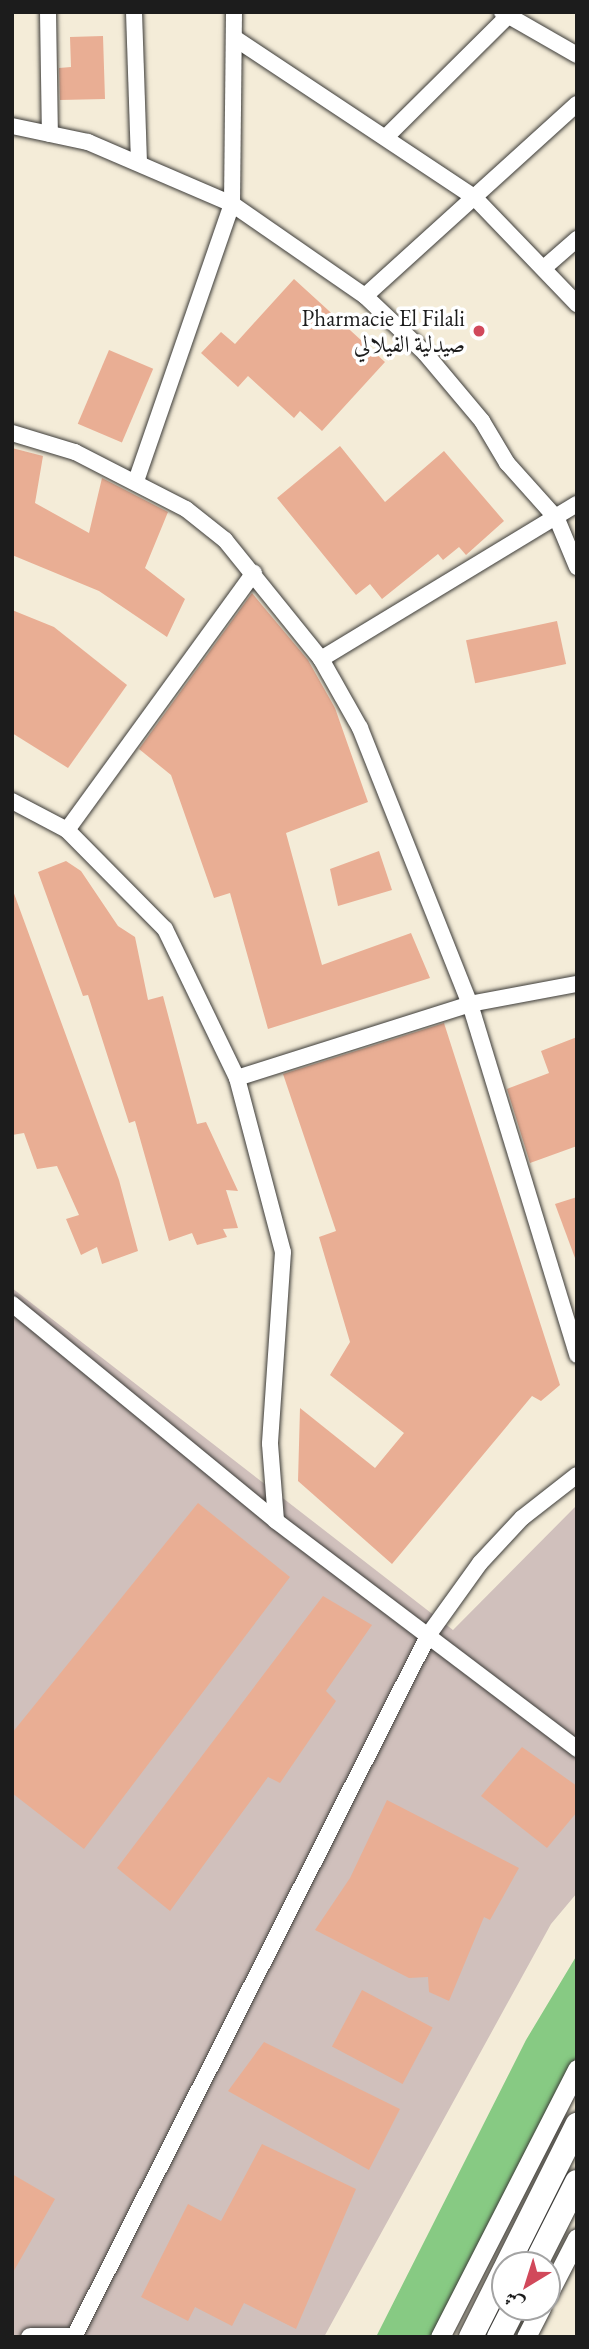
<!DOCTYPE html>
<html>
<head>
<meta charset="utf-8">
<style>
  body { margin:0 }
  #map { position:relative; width:589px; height:2349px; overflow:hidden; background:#f4ecd8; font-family:"EB Garamond",Amiri,serif }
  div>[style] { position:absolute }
  .industrial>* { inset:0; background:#d0c0bc }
  .green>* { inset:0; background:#87ca83 }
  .building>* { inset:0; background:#e9ae94; transform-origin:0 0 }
  .roads { filter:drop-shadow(0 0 2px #3c3b38) drop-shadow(0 0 2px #3c3b38) }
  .minor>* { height:16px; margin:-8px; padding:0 8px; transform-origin:8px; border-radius:8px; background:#fff }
  .tertiary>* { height:19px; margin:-9.5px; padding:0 9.5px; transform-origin:9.5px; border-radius:9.5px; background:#fff }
  .trunk>* { height:24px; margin:-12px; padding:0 12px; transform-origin:12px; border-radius:12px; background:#fff }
  .dots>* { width:19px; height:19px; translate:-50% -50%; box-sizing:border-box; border:4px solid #fff; border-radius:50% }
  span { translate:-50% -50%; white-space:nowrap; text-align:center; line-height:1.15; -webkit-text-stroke:7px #fff; paint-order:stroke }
  .poi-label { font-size:23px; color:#1c1c1c }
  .right { translate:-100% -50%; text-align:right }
  .frame { position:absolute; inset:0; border:14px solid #1c1c1c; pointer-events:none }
  .north { position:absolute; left:491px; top:2251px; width:70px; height:70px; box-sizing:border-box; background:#fff; border:2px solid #a4a4a4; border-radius:50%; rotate:218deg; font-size:19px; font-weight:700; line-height:28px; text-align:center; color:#1c1c1c }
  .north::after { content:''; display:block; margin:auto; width:24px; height:32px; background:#d1495b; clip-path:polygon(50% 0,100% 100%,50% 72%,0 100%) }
</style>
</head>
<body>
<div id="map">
  <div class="industrial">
    <i style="clip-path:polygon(12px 1288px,453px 1630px,577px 1505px,577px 1893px,551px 1924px,324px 2337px,12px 2337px)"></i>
  </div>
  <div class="green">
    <i style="clip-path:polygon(577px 1955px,577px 2055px,440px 2319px,431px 2337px,376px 2337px,526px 2040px)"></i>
  </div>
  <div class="building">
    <i style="clip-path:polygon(103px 36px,105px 99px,60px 100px,59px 68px,71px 67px,70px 37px)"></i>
    <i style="clip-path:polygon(294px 279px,385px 362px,322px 431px,300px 411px,294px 418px,248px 376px,238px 387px,201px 353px,221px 332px,235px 344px)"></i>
    <i style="left:109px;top:350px;width:48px;height:80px;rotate:23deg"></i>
    <i style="clip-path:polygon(340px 446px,385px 502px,444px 451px,504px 521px,466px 555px,459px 547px,443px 560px,438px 554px,382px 599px,370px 584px,356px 595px,277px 498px)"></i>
    <i style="clip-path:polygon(12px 448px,43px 456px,35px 503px,89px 533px,102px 478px,168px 512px,145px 568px,185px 599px,167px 637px,99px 591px,12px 555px)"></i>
    <i style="clip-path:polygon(252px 593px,308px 660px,335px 708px,368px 802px,286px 833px,322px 965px,411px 933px,430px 978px,268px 1029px,230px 893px,214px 898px,171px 775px,139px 749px)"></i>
    <i style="clip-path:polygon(12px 610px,54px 627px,127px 685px,68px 768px,12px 733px)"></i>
    <i style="left:557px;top:621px;width:44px;height:93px;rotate:78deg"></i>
    <i style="clip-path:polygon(379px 851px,392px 890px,338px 906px,330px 869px)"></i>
    <i style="clip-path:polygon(66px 861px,81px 871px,118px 926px,135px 937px,148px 1000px,163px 996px,197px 1124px,206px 1122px,238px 1191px,226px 1190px,238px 1228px,223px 1229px,227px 1237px,197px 1245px,192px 1233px,169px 1241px,135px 1121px,129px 1123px,88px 995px,83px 996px,38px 872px)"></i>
    <i style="clip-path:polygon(12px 888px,119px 1180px,138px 1251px,102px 1264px,97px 1247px,81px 1255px,66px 1219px,79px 1215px,57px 1166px,37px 1169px,24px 1133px,12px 1135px)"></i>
    <i style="clip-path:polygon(444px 1023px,560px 1385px,541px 1401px,532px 1396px,392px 1564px,298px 1481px,300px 1408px,375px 1468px,404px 1433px,330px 1375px,350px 1342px,319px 1237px,336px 1231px,283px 1074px)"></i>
    <i style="clip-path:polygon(577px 1037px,577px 1146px,530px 1163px,507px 1089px,549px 1073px,541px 1051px)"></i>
    <i style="clip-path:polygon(577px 1197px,577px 1258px,575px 1258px,555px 1204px)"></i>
    <i style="clip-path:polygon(198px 1503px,290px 1577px,84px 1849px,12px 1793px,12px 1733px)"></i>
    <i style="clip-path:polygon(323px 1596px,372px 1625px,326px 1691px,336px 1701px,280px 1783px,268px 1777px,170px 1911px,117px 1868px)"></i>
    <i style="clip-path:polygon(522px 1747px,577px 1786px,577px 1812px,547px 1848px,481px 1796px)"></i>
    <i style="clip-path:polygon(387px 1800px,519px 1868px,490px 1920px,484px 1917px,449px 2001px,429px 1992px,428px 1977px,409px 1978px,315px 1930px,350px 1878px)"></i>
    <i style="left:362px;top:1990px;width:80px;height:64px;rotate:28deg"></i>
    <i style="clip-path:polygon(264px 2042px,400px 2109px,369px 2170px,228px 2091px)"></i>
    <i style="clip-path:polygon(262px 2144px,356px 2189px,296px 2329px,244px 2303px,232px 2326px,195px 2307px,188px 2321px,141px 2297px,188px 2204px,221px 2221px)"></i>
    <i style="clip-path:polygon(12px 2174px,55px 2199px,12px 2274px)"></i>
  </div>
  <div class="roads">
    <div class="minor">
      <i style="left:48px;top:12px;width:122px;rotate:89.1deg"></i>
      <i style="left:134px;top:12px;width:150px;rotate:88.1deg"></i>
      <i style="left:502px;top:12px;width:86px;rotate:29.8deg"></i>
      <i style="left:236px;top:39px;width:286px;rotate:33.6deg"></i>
      <i style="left:474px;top:197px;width:149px;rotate:46.1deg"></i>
      <i style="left:12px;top:126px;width:78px;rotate:11.9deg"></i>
      <i style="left:88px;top:142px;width:157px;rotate:23.3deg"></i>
      <i style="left:232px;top:204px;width:162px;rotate:34.7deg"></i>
      <i style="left:365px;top:296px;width:83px;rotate:43.5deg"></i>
      <i style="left:425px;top:353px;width:89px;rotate:50deg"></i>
      <i style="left:482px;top:421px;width:49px;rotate:59.2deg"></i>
      <i style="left:507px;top:463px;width:75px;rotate:48.2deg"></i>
      <i style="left:557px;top:519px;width:52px;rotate:67.4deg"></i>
      <i style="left:387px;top:136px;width:172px;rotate:-44.8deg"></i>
      <i style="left:545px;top:267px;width:43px;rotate:-41.2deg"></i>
      <i style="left:365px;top:296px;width:286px;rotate:-42.2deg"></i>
      <i style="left:12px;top:433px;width:66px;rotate:16.8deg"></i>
      <i style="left:75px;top:452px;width:125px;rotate:27.2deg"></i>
      <i style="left:186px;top:509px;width:50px;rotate:38.5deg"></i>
      <i style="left:225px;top:540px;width:153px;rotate:51.1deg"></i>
      <i style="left:321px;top:659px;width:79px;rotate:60.5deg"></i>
      <i style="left:360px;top:728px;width:297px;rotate:68.3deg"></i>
      <i style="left:470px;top:1004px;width:367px;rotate:73deg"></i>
      <i style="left:136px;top:481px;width:293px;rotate:-70.9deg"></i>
      <i style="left:232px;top:204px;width:192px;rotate:-89.4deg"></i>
      <i style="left:321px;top:659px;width:299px;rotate:-31.2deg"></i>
      <i style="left:12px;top:801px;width:62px;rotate:27.8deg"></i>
      <i style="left:67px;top:830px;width:139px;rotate:45.3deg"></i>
      <i style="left:165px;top:929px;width:165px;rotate:64.2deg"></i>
      <i style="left:237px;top:1078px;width:180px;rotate:75.2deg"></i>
      <i style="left:283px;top:1252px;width:192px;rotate:93.9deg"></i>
      <i style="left:270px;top:1444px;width:77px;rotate:85.5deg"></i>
      <i style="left:67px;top:830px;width:318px;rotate:-54deg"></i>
      <i style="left:237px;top:1078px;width:244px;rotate:-17.6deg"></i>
      <i style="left:470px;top:1004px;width:109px;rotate:-10.6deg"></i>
      <i style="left:12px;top:1304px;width:342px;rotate:39.4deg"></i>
      <i style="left:276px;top:1521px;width:378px;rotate:37.1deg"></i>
      <i style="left:74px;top:2337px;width:788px;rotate:-63.21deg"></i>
      <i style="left:429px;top:1634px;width:87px;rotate:-54.3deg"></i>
      <i style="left:480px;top:1563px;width:62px;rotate:-47deg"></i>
      <i style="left:522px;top:1518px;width:70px;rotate:-38deg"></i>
    </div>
    <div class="tertiary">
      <i style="left:547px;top:2296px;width:65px;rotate:-62.7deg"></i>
      <i style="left:30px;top:2337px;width:43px"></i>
      <i style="left:440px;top:2337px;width:301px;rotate:-62.9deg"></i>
      <i style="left:526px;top:2337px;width:34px;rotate:-63deg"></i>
    </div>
    <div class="trunk">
      <i style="left:507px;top:2265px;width:157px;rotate:-63.4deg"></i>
      <i style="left:535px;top:2265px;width:93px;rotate:-63.2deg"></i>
      <i style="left:471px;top:2337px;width:76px;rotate:-63.4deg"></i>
      <i style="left:499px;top:2337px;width:34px;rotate:-63deg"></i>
    </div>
  </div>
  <div class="dots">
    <i style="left:479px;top:331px;background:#d1495b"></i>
  </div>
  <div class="poi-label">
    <span class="right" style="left:465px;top:331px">Pharmacie El Filali<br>صيدلية الفيلالي</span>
  </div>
  <div class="frame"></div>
  <div class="north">ش</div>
</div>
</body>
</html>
